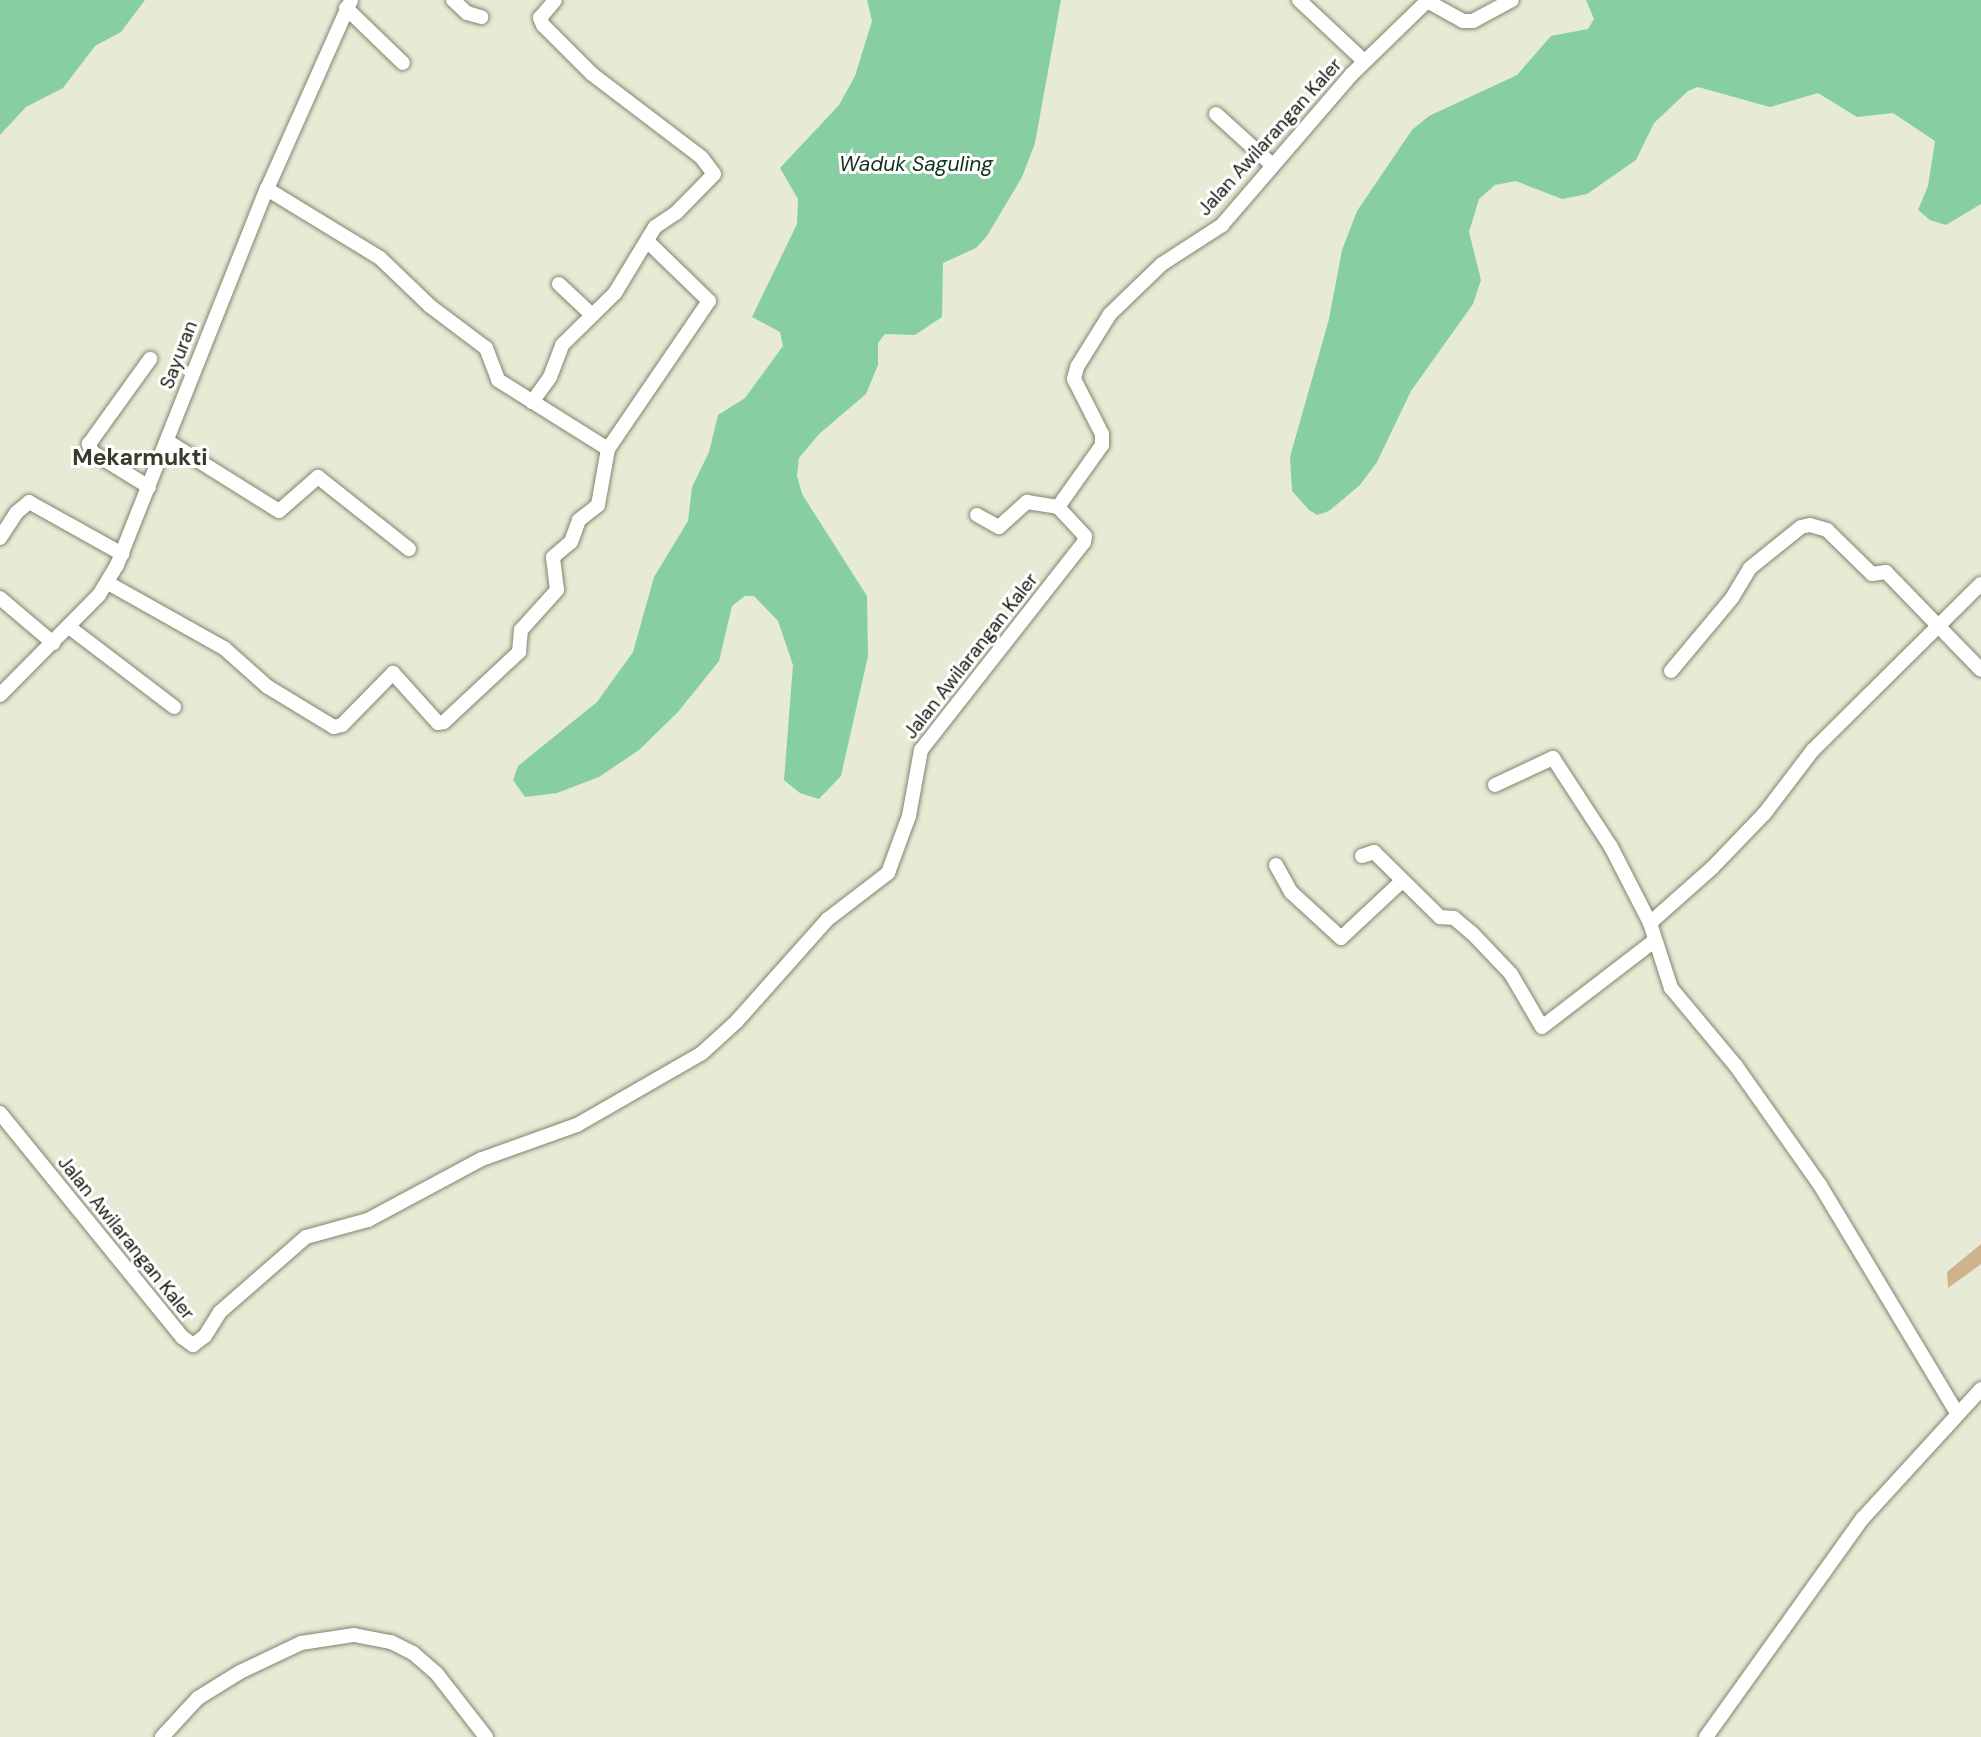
<!DOCTYPE html>
<html>
<head>
<meta charset="utf-8">
<style>
  body { margin:0 }
  #map { position:relative; width:1981px; height:1737px; overflow:hidden; background:#e7ebd5; font-family:"DM Sans",sans-serif }
  div>[style] { position:absolute }
  .green>* { inset:0; background:#ceb38d }
  .water>* { inset:0; background:#87cfa2 }
  .roads { filter:drop-shadow(0 0 2px #808470) drop-shadow(0 0 2px #808470) }
  .minor>* { height:14px; margin:-7px; padding:0 7px; transform-origin:7px; border-radius:7px; background:#fff }
  span { translate:-50% -50%; white-space:nowrap; text-align:center; line-height:1.15; -webkit-text-stroke:6px #fff; paint-order:stroke }
  .street-label { font-size:19px; color:#161710 }
  .water-label { font-size:21px; color:#133321; font-style:italic }
  .quarter-label { font-size:23px; color:#383b29; font-weight:700 }
</style>
</head>
<body>
<div id="map">
  <div class="green">
    <i style="clip-path:polygon(1981px 1244px,1981px 1264px,1948px 1288px,1947px 1272px)"></i>
  </div>
  <div class="water">
    <i style="clip-path:polygon(0 0,145px 0,121px 32px,95px 46px,63px 88px,26px 107px,0 135px)"></i>
    <i style="clip-path:polygon(867px 0,1061px 0,1035px 143px,1022px 177px,987px 236px,976px 248px,943px 263px,942px 317px,915px 335px,885px 334px,878px 343px,878px 365px,866px 394px,819px 434px,799px 458px,797px 476px,802px 494px,867px 596px,868px 656px,841px 776px,819px 799px,800px 793px,784px 780px,793px 665px,778px 621px,754px 596px,745px 596px,732px 606px,719px 661px,678px 712px,639px 750px,599px 777px,557px 793px,525px 797px,513px 780px,518px 766px,597px 702px,633px 652px,654px 577px,688px 521px,692px 487px,709px 452px,718px 415px,745px 398px,783px 346px,780px 332px,752px 317px,797px 224px,798px 199px,780px 168px,839px 105px,855px 76px,872px 21px)"></i>
    <i style="clip-path:polygon(1586px 0,1981px 0,1981px 204px,1946px 225px,1930px 220px,1918px 210px,1928px 186px,1935px 141px,1893px 113px,1857px 117px,1818px 93px,1770px 107px,1698px 87px,1688px 91px,1654px 123px,1636px 160px,1587px 194px,1562px 199px,1516px 181px,1495px 185px,1479px 199px,1469px 232px,1481px 280px,1473px 304px,1411px 391px,1377px 462px,1360px 485px,1329px 511px,1317px 515px,1309px 510px,1292px 491px,1290px 457px,1329px 319px,1342px 250px,1357px 211px,1412px 130px,1429px 116px,1517px 75px,1551px 36px,1588px 29px,1594px 19px)"></i>
  </div>
  <div class="roads">
    <div class="minor">
      <i style="left:453px;top:0;width:19px;rotate:43deg"></i>
      <i style="left:467px;top:13px;width:15px;rotate:16deg"></i>
      <i style="left:1299px;top:0;width:89px;rotate:43.2deg"></i>
      <i style="left:1427px;top:1px;width:41px;rotate:29.1deg"></i>
      <i style="left:1463px;top:21px;width:10px"></i>
      <i style="left:1473px;top:21px;width:44px;rotate:-28.3deg"></i>
      <i style="left:346px;top:8px;width:79px;rotate:44deg"></i>
      <i style="left:1216px;top:114px;width:73px;rotate:42.2deg"></i>
      <i style="left:267px;top:189px;width:132px;rotate:31.4deg"></i>
      <i style="left:380px;top:258px;width:69px;rotate:43.8deg"></i>
      <i style="left:430px;top:306px;width:70px;rotate:36.9deg"></i>
      <i style="left:486px;top:348px;width:34px;rotate:69deg"></i>
      <i style="left:498px;top:380px;width:130px;rotate:32.1deg"></i>
      <i style="left:608px;top:449px;width:179px;rotate:-55.7deg"></i>
      <i style="left:709px;top:301px;width:86px;rotate:-135.9deg"></i>
      <i style="left:559px;top:284px;width:44px;rotate:43.2deg"></i>
      <i style="left:532px;top:402px;width:31px;rotate:-54deg"></i>
      <i style="left:550px;top:377px;width:34px;rotate:-69deg"></i>
      <i style="left:562px;top:345px;width:74px;rotate:-44.5deg"></i>
      <i style="left:615px;top:293px;width:77px;rotate:-58.8deg"></i>
      <i style="left:655px;top:227px;width:25px;rotate:-34deg"></i>
      <i style="left:676px;top:213px;width:54px;rotate:-45.7deg"></i>
      <i style="left:714px;top:174px;width:21px;rotate:-127deg"></i>
      <i style="left:701px;top:157px;width:137px;rotate:-142.7deg"></i>
      <i style="left:592px;top:74px;width:69px;rotate:-135deg"></i>
      <i style="left:543px;top:25px;width:8px;rotate:-113deg"></i>
      <i style="left:540px;top:18px;width:23px;rotate:-50deg"></i>
      <i style="left:167px;top:441px;width:132px;rotate:32deg"></i>
      <i style="left:279px;top:511px;width:52px;rotate:-41.1deg"></i>
      <i style="left:318px;top:477px;width:116px;rotate:38.4deg"></i>
      <i style="left:149px;top:487px;width:67px;rotate:-148.4deg"></i>
      <i style="left:92px;top:452px;width:9px;rotate:-111deg"></i>
      <i style="left:89px;top:444px;width:105px;rotate:-54.3deg"></i>
      <i style="left:977px;top:515px;width:25px;rotate:29deg"></i>
      <i style="left:999px;top:527px;width:38px;rotate:-42deg"></i>
      <i style="left:1027px;top:502px;width:31px;rotate:9deg"></i>
      <i style="left:0;top:538px;width:30px;rotate:-57deg"></i>
      <i style="left:16px;top:513px;width:17px;rotate:-40deg"></i>
      <i style="left:29px;top:502px;width:107px;rotate:29.2deg"></i>
      <i style="left:108px;top:583px;width:133px;rotate:29.3deg"></i>
      <i style="left:224px;top:648px;width:59px;rotate:41.6deg"></i>
      <i style="left:268px;top:687px;width:77px;rotate:31.2deg"></i>
      <i style="left:334px;top:727px;width:8px;rotate:-14deg"></i>
      <i style="left:342px;top:725px;width:73px;rotate:-45.6deg"></i>
      <i style="left:393px;top:673px;width:67px;rotate:48deg"></i>
      <i style="left:438px;top:723px;width:6px;rotate:-9deg"></i>
      <i style="left:444px;top:722px;width:103px;rotate:-43deg"></i>
      <i style="left:519px;top:652px;width:22px;rotate:-85deg"></i>
      <i style="left:521px;top:630px;width:54px;rotate:-48deg"></i>
      <i style="left:557px;top:590px;width:33px;rotate:-97deg"></i>
      <i style="left:553px;top:557px;width:23px;rotate:-40deg"></i>
      <i style="left:571px;top:542px;width:23px;rotate:-70deg"></i>
      <i style="left:579px;top:520px;width:24px;rotate:-38deg"></i>
      <i style="left:598px;top:505px;width:57px;rotate:-79.9deg"></i>
      <i style="left:0;top:598px;width:70px;rotate:40.3deg"></i>
      <i style="left:69px;top:627px;width:132px;rotate:37.3deg"></i>
      <i style="left:1671px;top:671px;width:95px;rotate:-50.1deg"></i>
      <i style="left:1732px;top:598px;width:35px;rotate:-59deg"></i>
      <i style="left:1750px;top:568px;width:65px;rotate:-38.8deg"></i>
      <i style="left:1801px;top:527px;width:9px;rotate:-13deg"></i>
      <i style="left:1810px;top:525px;width:18px;rotate:16deg"></i>
      <i style="left:1827px;top:530px;width:63px;rotate:44.4deg"></i>
      <i style="left:1872px;top:574px;width:14px;rotate:-8deg"></i>
      <i style="left:1886px;top:572px;width:136px;rotate:45.9deg"></i>
      <i style="left:0;top:695px;width:141px;rotate:-45.3deg"></i>
      <i style="left:99px;top:595px;width:35px;rotate:-59deg"></i>
      <i style="left:117px;top:565px;width:405px;rotate:-68.3deg"></i>
      <i style="left:267px;top:189px;width:207px;rotate:-66deg"></i>
      <i style="left:1495px;top:785px;width:64px;rotate:-25deg"></i>
      <i style="left:1553px;top:758px;width:106px;rotate:56.9deg"></i>
      <i style="left:1611px;top:847px;width:85px;rotate:62.8deg"></i>
      <i style="left:1362px;top:856px;width:13px;rotate:-18deg"></i>
      <i style="left:1374px;top:852px;width:93px;rotate:44.6deg"></i>
      <i style="left:1440px;top:917px;width:14px;rotate:4deg"></i>
      <i style="left:1454px;top:918px;width:23px;rotate:40deg"></i>
      <i style="left:1472px;top:933px;width:57px;rotate:46.4deg"></i>
      <i style="left:1511px;top:974px;width:61px;rotate:59.7deg"></i>
      <i style="left:1542px;top:1027px;width:141px;rotate:-37.5deg"></i>
      <i style="left:1276px;top:865px;width:31px;rotate:61deg"></i>
      <i style="left:1291px;top:892px;width:68px;rotate:42.6deg"></i>
      <i style="left:1341px;top:938px;width:83px;rotate:-43.1deg"></i>
      <i style="left:0;top:1113px;width:289px;rotate:50.9deg"></i>
      <i style="left:182px;top:1337px;width:14px;rotate:36deg"></i>
      <i style="left:193px;top:1345px;width:15px;rotate:-37deg"></i>
      <i style="left:205px;top:1336px;width:28px;rotate:-58deg"></i>
      <i style="left:220px;top:1312px;width:114px;rotate:-41.1deg"></i>
      <i style="left:306px;top:1237px;width:64px;rotate:-15.3deg"></i>
      <i style="left:368px;top:1220px;width:129px;rotate:-28.2deg"></i>
      <i style="left:482px;top:1159px;width:101px;rotate:-19.7deg"></i>
      <i style="left:577px;top:1125px;width:144px;rotate:-29.9deg"></i>
      <i style="left:702px;top:1053px;width:47px;rotate:-42.4deg"></i>
      <i style="left:737px;top:1021px;width:137px;rotate:-48.3deg"></i>
      <i style="left:828px;top:919px;width:76px;rotate:-37.5deg"></i>
      <i style="left:888px;top:873px;width:61px;rotate:-69.8deg"></i>
      <i style="left:909px;top:816px;width:67px;rotate:-79.7deg"></i>
      <i style="left:921px;top:750px;width:264px;rotate:-51.9deg"></i>
      <i style="left:1084px;top:542px;width:6px;rotate:-81deg"></i>
      <i style="left:1085px;top:536px;width:40px;rotate:-133deg"></i>
      <i style="left:1058px;top:507px;width:76px;rotate:-54.6deg"></i>
      <i style="left:1102px;top:445px;width:11px;rotate:-90deg"></i>
      <i style="left:1102px;top:434px;width:62px;rotate:-117deg"></i>
      <i style="left:1074px;top:379px;width:12px;rotate:-76deg"></i>
      <i style="left:1077px;top:367px;width:62px;rotate:-58.1deg"></i>
      <i style="left:1110px;top:314px;width:72px;rotate:-43.9deg"></i>
      <i style="left:1162px;top:264px;width:72px;rotate:-33deg"></i>
      <i style="left:1222px;top:225px;width:199px;rotate:-49.3deg"></i>
      <i style="left:1352px;top:74px;width:105px;rotate:-44.2deg"></i>
      <i style="left:1957px;top:1413px;width:266px;rotate:-121deg"></i>
      <i style="left:1820px;top:1185px;width:146px;rotate:-125.2deg"></i>
      <i style="left:1736px;top:1066px;width:102px;rotate:-129.8deg"></i>
      <i style="left:1671px;top:988px;width:68px;rotate:-107.9deg"></i>
      <i style="left:1650px;top:923px;width:84px;rotate:-41.6deg"></i>
      <i style="left:1713px;top:867px;width:75px;rotate:-46.1deg"></i>
      <i style="left:1765px;top:813px;width:79px;rotate:-52.7deg"></i>
      <i style="left:1813px;top:750px;width:236px;rotate:-44.7deg"></i>
      <i style="left:162px;top:1737px;width:53px;rotate:-47.3deg"></i>
      <i style="left:198px;top:1698px;width:49px;rotate:-31.8deg"></i>
      <i style="left:240px;top:1672px;width:68px;rotate:-25.4deg"></i>
      <i style="left:301px;top:1643px;width:54px;rotate:-8.6deg"></i>
      <i style="left:354px;top:1635px;width:38px;rotate:11deg"></i>
      <i style="left:391px;top:1642px;width:25px;rotate:27deg"></i>
      <i style="left:413px;top:1653px;width:32px;rotate:41deg"></i>
      <i style="left:437px;top:1674px;width:80px;rotate:52.1deg"></i>
      <i style="left:1706px;top:1737px;width:269px;rotate:-54.4deg"></i>
      <i style="left:1863px;top:1518px;width:175px;rotate:-47.5deg"></i>
    </div>
  </div>
  <div class="street-label">
    <span style="left:1270px;top:137px;rotate:-48deg">Jalan Awilarangan Kaler</span>
    <span style="left:179px;top:355px;rotate:-69deg">Sayuran</span>
    <span style="left:971px;top:656px;rotate:-52deg">Jalan Awilarangan Kaler</span>
    <span style="left:126px;top:1238px;rotate:51deg">Jalan Awilarangan Kaler</span>
  </div>
  <div class="water-label">
    <span style="left:916px;top:164px">Waduk Saguling</span>
  </div>
  <div class="quarter-label">
    <span style="left:140px;top:457px">Mekarmukti</span>
  </div>
</div>
</body>
</html>
